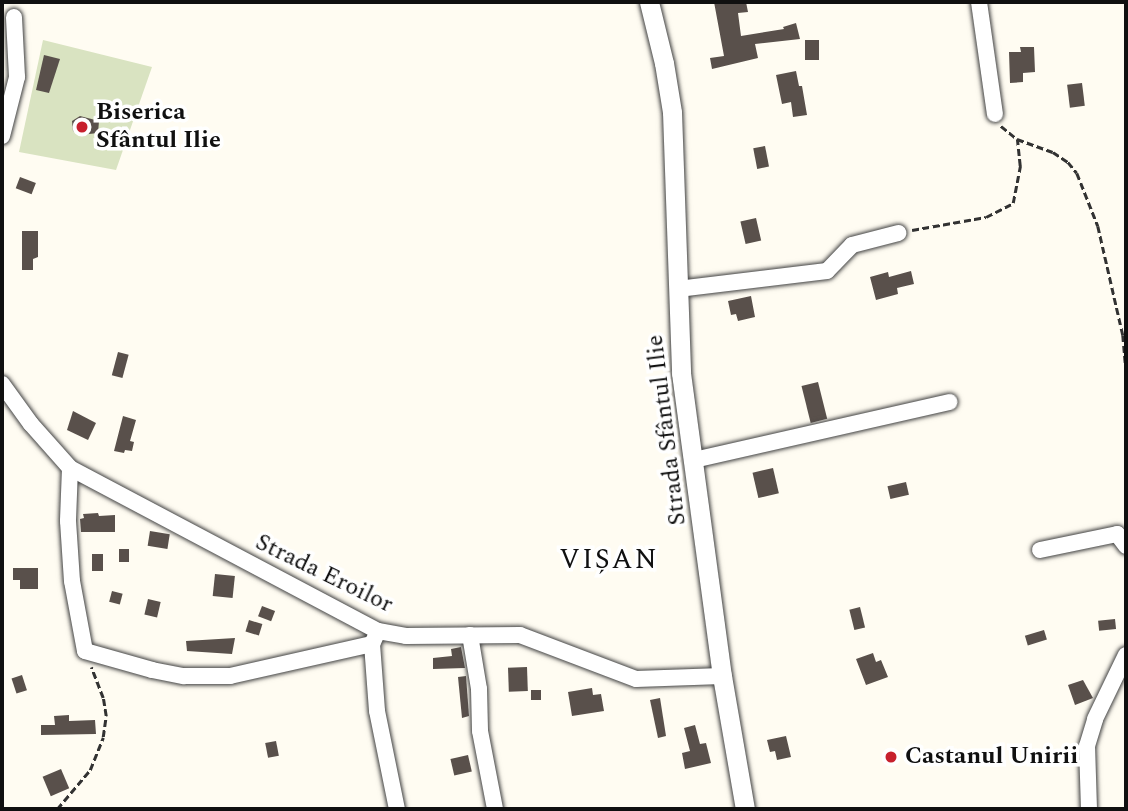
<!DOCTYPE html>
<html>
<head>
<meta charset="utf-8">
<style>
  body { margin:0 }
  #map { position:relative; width:1128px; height:811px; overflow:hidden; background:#fffcf2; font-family:Spectral,serif }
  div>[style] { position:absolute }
  .cemetery>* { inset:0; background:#d9e3c1 }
  .building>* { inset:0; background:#59504b; transform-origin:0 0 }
  .path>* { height:2.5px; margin-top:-1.25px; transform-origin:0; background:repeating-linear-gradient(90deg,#323232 0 7px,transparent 0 10.5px) }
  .roads { filter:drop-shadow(0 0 2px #434343) drop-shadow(0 0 2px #434343) }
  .minor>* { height:16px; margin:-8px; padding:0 8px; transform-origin:8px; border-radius:8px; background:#fff }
  .tertiary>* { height:19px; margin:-9.5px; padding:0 9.5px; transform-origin:9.5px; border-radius:9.5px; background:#fff }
  .dots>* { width:19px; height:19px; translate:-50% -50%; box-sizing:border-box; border:4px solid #fff; border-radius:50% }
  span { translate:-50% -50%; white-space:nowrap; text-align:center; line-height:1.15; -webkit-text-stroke:7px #fff; paint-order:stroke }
  .poi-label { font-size:24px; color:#101010; font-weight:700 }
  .left { translate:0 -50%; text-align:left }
  .street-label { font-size:24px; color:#101010 }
  .quarter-label { font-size:28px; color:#101010; letter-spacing:2px }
  .frame { position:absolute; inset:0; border:4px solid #101010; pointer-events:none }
</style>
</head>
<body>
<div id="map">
  <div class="cemetery">
    <i style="clip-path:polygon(43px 40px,152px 67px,116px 170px,19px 152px)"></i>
  </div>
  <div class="building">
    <i style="clip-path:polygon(714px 2px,746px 2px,748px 12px,738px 13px,741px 36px,784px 29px,783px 27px,796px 23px,800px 39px,755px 44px,758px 58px,712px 69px,710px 58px,724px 56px)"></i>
    <i style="left:805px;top:40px;width:14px;height:20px"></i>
    <i style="clip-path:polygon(1020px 47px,1034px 47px,1035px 72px,1023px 73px,1023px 82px,1010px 83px,1009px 52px,1021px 52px)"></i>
    <i style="clip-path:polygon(44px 55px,60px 59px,49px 93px,36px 90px)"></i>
    <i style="clip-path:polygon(796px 71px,799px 86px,802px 86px,807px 115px,793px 117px,791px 102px,782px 104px,776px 75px)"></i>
    <i style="left:1082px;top:83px;width:23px;height:15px;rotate:83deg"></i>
    <i style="clip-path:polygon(80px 116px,99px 121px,98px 133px,80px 135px,73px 131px,72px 121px)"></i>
    <i style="left:765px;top:146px;width:21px;height:12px;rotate:79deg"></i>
    <i style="left:20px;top:177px;width:17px;height:12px;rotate:21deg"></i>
    <i style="left:756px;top:218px;width:23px;height:16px;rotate:77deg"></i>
    <i style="clip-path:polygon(22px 231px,38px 231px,38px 257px,33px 259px,33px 270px,22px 270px)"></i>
    <i style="clip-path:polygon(911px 271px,914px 284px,897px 288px,898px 294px,876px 300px,870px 277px,888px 272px,889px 277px)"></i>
    <i style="clip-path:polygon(751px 296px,755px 317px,738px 321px,736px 314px,731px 315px,728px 301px)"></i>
    <i style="left:118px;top:352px;width:11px;height:24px;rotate:15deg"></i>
    <i style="left:818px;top:382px;width:38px;height:17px;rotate:76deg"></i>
    <i style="clip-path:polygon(73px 411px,96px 423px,88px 440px,67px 430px)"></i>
    <i style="clip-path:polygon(123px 416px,136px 420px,130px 441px,134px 442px,132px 451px,125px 450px,124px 453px,114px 451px)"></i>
    <i style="left:773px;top:468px;width:26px;height:21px;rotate:77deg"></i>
    <i style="left:906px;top:482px;width:13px;height:19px;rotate:77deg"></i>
    <i style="clip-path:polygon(98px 513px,99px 516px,115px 515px,115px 532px,81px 532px,80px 519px,84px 518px,83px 514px)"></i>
    <i style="left:150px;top:531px;width:20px;height:15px;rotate:9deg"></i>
    <i style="left:119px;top:549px;width:10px;height:13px"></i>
    <i style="left:92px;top:554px;width:11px;height:17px"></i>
    <i style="clip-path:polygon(13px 568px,38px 568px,38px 589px,20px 589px,20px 580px,13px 580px)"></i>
    <i style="left:215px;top:574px;width:20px;height:22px;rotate:6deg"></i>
    <i style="left:112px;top:591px;width:11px;height:11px;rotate:15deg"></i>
    <i style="left:148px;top:599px;width:13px;height:16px;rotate:13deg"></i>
    <i style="left:262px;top:606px;width:14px;height:11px;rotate:21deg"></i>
    <i style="left:860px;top:607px;width:21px;height:11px;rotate:76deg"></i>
    <i style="left:1115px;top:619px;width:10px;height:17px;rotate:84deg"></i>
    <i style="left:249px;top:620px;width:14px;height:12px;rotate:17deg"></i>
    <i style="left:1044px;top:630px;width:10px;height:20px;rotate:73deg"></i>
    <i style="clip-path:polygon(235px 638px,232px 654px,187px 651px,186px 641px)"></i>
    <i style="clip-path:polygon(461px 647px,465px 668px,433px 669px,433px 658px,452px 656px,451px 649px)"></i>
    <i style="clip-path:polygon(873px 653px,876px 662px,881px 660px,888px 677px,866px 685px,856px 659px)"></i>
    <i style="left:527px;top:667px;width:24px;height:19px;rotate:88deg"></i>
    <i style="left:22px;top:675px;width:16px;height:11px;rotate:72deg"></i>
    <i style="clip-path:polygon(466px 676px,469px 716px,462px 718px,458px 677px)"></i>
    <i style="clip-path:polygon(1083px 680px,1093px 698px,1075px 705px,1068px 685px)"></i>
    <i style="clip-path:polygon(592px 688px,593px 695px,601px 694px,604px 711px,572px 716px,568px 692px)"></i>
    <i style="left:531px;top:690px;width:10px;height:10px"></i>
    <i style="clip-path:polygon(660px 698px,666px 736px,658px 738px,650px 700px)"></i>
    <i style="clip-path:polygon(69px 715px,69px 721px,95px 720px,96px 734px,41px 735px,41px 725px,55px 725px,54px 716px)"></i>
    <i style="clip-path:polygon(695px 725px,700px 744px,706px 743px,711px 763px,685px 769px,682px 753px,690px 751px,684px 728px)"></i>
    <i style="clip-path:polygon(786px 736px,791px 757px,777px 760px,775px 751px,770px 752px,767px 740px)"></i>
    <i style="left:276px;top:741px;width:15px;height:11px;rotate:79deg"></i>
    <i style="left:468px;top:755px;width:17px;height:18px;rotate:77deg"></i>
    <i style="left:61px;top:769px;width:21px;height:20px;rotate:67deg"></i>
  </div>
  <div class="path">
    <i style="left:1001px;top:126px;width:21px;rotate:39deg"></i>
    <i style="left:1017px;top:139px;width:38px;rotate:20deg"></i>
    <i style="left:1053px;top:152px;width:18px;rotate:34deg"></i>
    <i style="left:1068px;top:162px;width:14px;rotate:51deg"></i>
    <i style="left:1077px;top:173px;width:57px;rotate:68.4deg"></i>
    <i style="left:1098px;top:226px;width:112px;rotate:77.1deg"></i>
    <i style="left:1123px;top:335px;width:33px;rotate:85deg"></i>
    <i style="left:912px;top:230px;width:75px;rotate:-10deg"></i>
    <i style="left:986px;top:217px;width:30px;rotate:-27deg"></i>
    <i style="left:1013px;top:203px;width:38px;rotate:-79deg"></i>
    <i style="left:1020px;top:166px;width:27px;rotate:-96deg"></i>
    <i style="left:57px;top:809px;width:51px;rotate:-49.8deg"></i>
    <i style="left:90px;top:770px;width:35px;rotate:-68deg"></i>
    <i style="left:103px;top:737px;width:21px;rotate:-82deg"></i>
    <i style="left:106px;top:716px;width:18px;rotate:-99deg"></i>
    <i style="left:103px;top:698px;width:33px;rotate:-111deg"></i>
  </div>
  <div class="roads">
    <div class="minor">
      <i style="left:979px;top:2px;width:113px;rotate:81.9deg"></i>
      <i style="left:2px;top:136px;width:61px;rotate:-75.7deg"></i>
      <i style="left:17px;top:77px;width:60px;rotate:-92.9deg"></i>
      <i style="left:678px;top:289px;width:150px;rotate:-6.9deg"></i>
      <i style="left:827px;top:271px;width:36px;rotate:-46deg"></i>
      <i style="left:852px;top:245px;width:48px;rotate:-14.6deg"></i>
      <i style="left:2px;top:384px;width:49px;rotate:54.1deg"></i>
      <i style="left:31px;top:424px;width:59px;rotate:48.4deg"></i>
      <i style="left:70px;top:468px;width:348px;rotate:27.9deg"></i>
      <i style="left:378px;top:631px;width:28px;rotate:10deg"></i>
      <i style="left:406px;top:636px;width:114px;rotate:-0.5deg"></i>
      <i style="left:520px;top:635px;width:124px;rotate:20.8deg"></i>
      <i style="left:636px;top:679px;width:86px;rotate:-2deg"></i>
      <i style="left:694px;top:460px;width:262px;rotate:-12.8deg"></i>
      <i style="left:70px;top:468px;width:53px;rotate:92.2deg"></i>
      <i style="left:68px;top:521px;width:60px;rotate:86.2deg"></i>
      <i style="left:72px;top:581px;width:71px;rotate:79.5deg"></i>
      <i style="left:85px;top:651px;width:70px;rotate:15.8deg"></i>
      <i style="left:152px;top:670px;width:33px;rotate:11deg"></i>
      <i style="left:184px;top:676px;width:46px"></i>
      <i style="left:230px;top:676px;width:146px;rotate:-12.7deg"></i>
      <i style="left:372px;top:644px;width:14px;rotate:-65deg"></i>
      <i style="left:1040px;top:550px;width:79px;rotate:-11.7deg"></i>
      <i style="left:1117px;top:534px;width:15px;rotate:53deg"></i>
      <i style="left:470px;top:635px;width:55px;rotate:80.5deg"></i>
      <i style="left:479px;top:689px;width:42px;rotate:88.6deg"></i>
      <i style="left:480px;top:731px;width:79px;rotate:79.1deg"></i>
      <i style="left:372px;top:644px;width:67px;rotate:85.7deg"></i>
      <i style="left:377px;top:711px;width:100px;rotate:78.5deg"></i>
      <i style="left:1089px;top:809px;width:63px;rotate:-91.8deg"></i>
      <i style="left:1087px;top:746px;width:28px;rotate:-73deg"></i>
      <i style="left:1095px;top:719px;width:71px;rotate:-64.2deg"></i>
    </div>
    <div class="tertiary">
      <i style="left:649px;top:2px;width:63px;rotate:76.2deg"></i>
      <i style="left:664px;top:63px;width:50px;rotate:80.7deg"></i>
      <i style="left:672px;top:112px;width:261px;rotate:88deg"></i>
      <i style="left:681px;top:373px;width:306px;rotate:82.3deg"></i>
      <i style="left:722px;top:676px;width:135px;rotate:80.2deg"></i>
    </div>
  </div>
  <div class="dots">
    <i style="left:82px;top:127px;background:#c7202d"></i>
    <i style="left:891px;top:757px;background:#c7202d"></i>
  </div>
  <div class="poi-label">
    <span class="left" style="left:96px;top:127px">Biserica<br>Sfântul Ilie</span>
    <span class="left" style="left:905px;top:757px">Castanul Unirii</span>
  </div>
  <div class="street-label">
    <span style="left:667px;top:430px;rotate:-97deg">Strada Sfântul Ilie</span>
    <span style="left:324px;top:574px;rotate:26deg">Strada Eroilor</span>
  </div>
  <div class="quarter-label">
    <span style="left:609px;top:560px">VIȘAN</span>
  </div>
  <div class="frame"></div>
</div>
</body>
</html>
